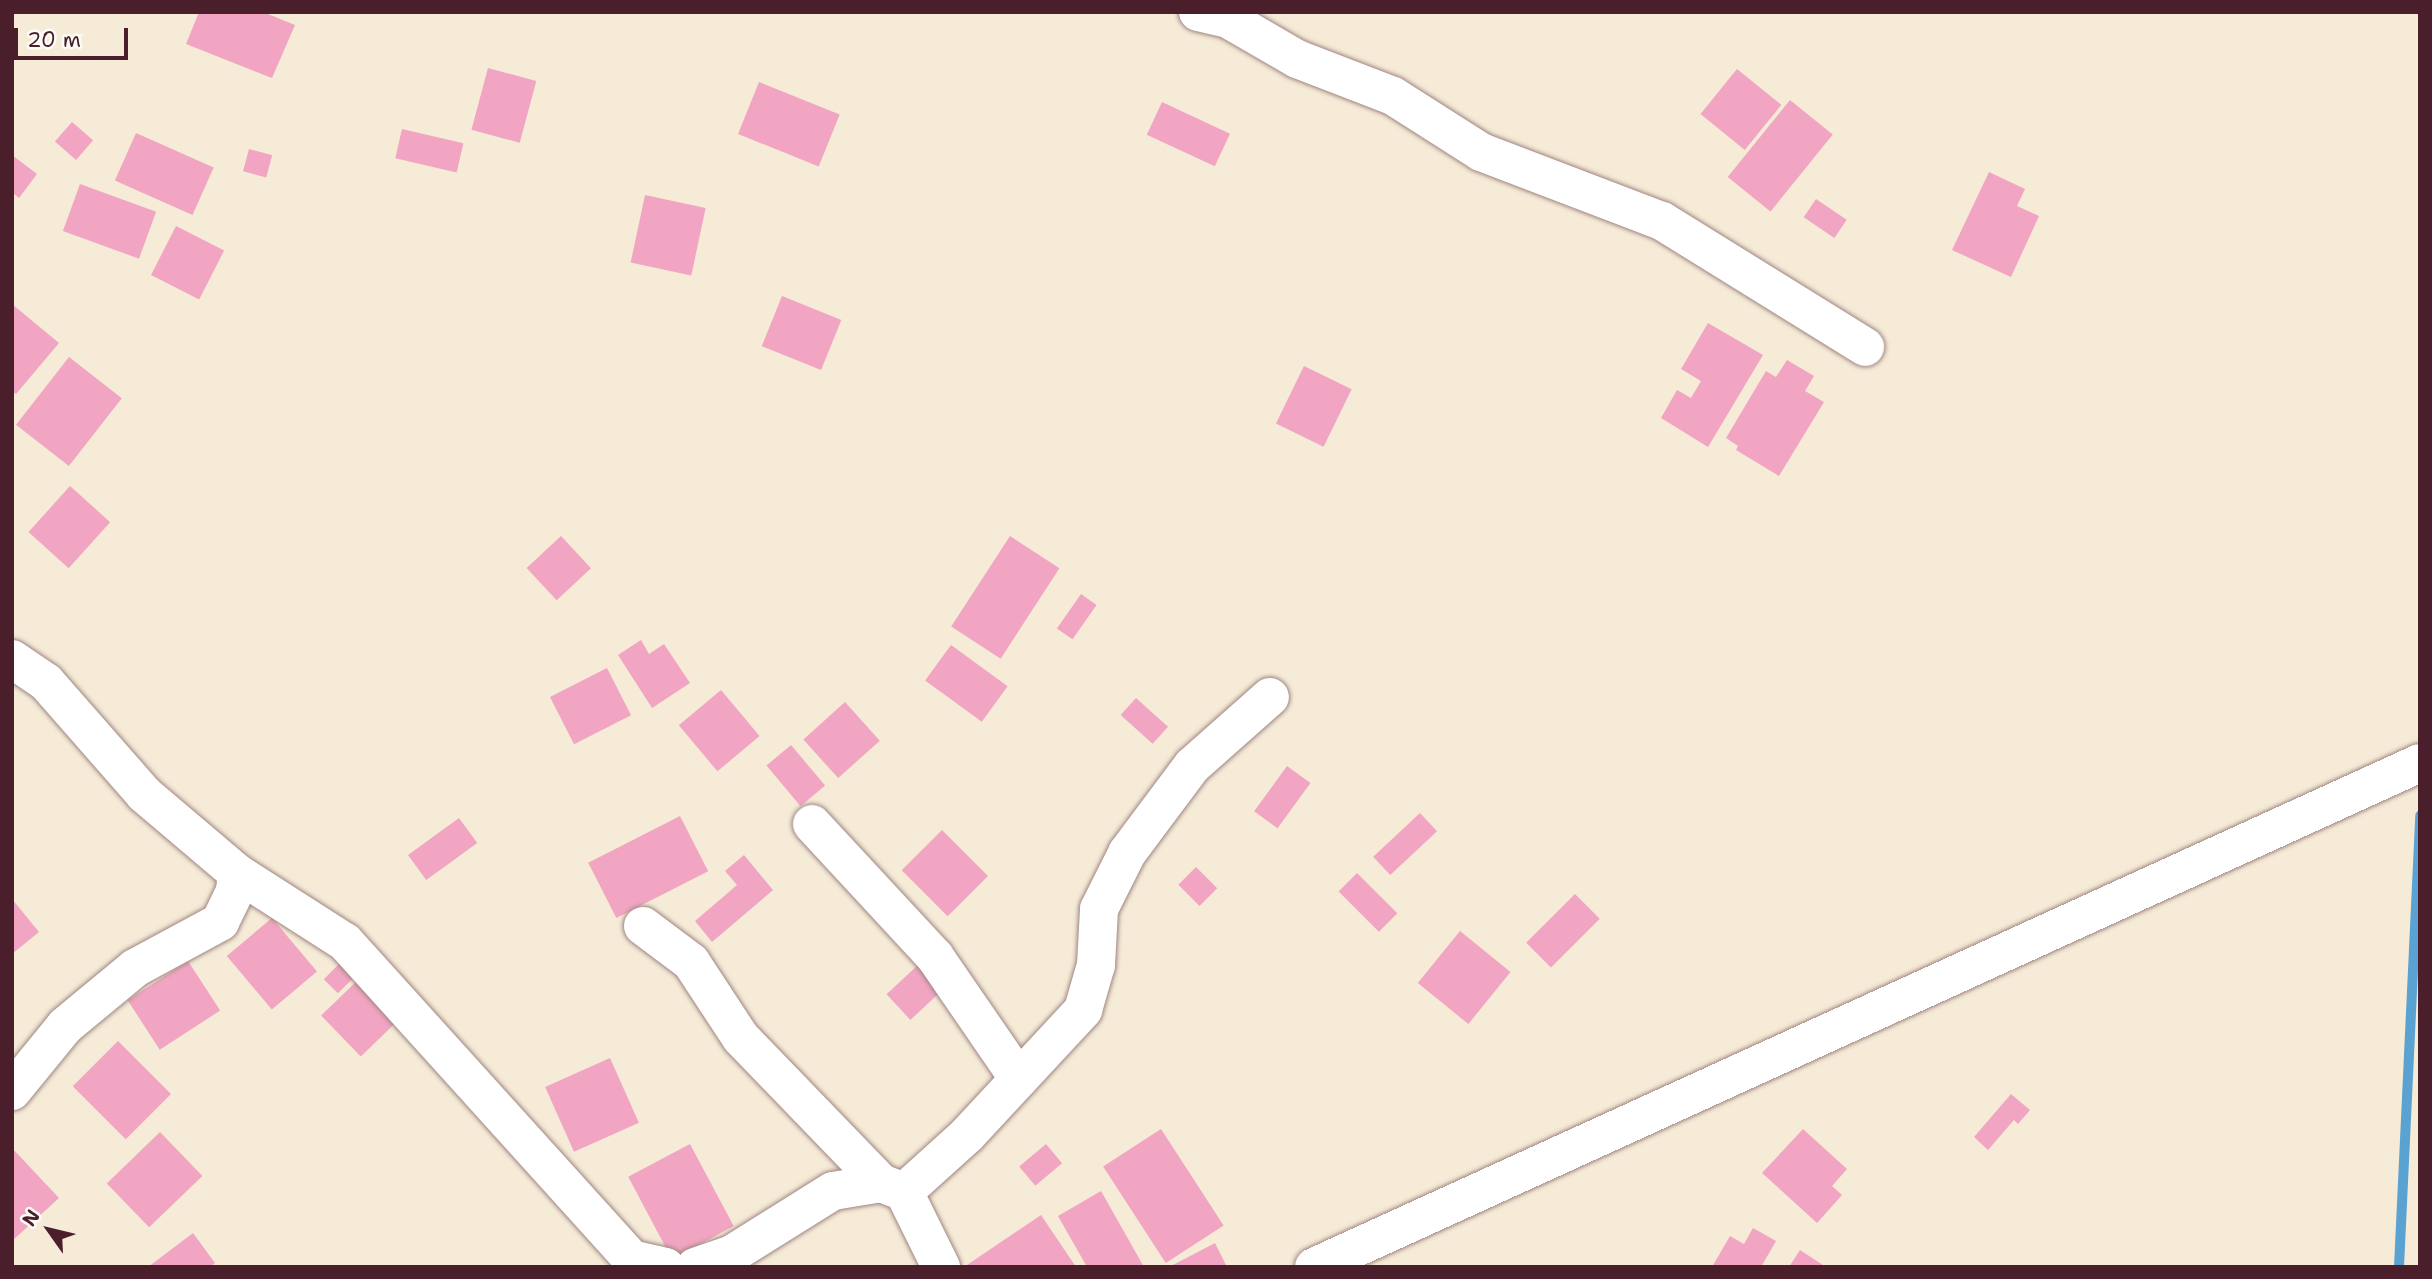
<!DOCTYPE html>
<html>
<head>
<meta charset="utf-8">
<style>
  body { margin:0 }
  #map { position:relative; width:2432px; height:1279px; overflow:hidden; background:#f5ebd7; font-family:"Shantell Sans",sans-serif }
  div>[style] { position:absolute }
  .stream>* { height:10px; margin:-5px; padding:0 5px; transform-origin:5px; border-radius:5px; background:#5aa2d1 }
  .building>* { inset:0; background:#f1a5c2; transform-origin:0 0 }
  .roads { filter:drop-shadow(0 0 2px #a08581) drop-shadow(0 0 2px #a08581) }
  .minor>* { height:38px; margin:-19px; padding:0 19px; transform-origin:19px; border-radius:19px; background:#fff }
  span { translate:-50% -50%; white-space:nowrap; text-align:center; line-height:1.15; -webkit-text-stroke:7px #fdfcf7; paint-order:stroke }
  .frame { position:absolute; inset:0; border:14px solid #4a1f2b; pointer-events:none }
  .north { position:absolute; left:14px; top:1195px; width:70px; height:70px; -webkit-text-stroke:5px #fdfcf7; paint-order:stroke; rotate:304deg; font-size:19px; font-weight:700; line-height:28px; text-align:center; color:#4a1f2b }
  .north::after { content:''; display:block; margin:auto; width:24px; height:32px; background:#4a1f2b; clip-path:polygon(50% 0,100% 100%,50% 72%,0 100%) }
  .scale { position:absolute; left:14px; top:28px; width:114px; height:32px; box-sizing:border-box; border:4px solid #4a1f2b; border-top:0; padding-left:9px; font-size:21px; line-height:24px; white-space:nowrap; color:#4a1f2b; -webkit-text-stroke:5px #fdfcf7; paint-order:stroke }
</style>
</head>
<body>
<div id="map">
  <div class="stream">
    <i style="left:2399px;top:1267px;width:452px;rotate:-87.3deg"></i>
  </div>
  <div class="building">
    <i style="clip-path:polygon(199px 12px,263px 12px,295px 25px,272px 78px,186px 44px)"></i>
    <i style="left:488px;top:68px;width:50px;height:64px;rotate:15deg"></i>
    <i style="left:1737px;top:69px;width:57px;height:58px;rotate:39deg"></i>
    <i style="left:759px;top:82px;width:87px;height:56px;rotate:22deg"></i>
    <i style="left:1790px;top:100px;width:55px;height:99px;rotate:39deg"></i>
    <i style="left:1162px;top:102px;width:75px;height:36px;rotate:25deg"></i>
    <i style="left:72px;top:122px;width:28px;height:26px;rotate:41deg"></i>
    <i style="left:402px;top:129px;width:63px;height:30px;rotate:13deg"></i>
    <i style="left:136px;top:133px;width:85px;height:52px;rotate:24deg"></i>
    <i style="left:249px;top:149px;width:24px;height:23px;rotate:15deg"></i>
    <i style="clip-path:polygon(12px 155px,37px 174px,19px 198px,12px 192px)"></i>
    <i style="clip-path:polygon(1989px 172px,2025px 189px,2017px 206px,2039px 216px,2011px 277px,1952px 250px)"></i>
    <i style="left:80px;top:184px;width:81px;height:50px;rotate:20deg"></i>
    <i style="left:645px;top:195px;width:62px;height:69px;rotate:12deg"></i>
    <i style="left:1816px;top:199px;width:37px;height:22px;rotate:34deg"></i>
    <i style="left:176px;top:226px;width:54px;height:55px;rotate:27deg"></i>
    <i style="left:782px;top:296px;width:64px;height:54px;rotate:22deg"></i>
    <i style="clip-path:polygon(12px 304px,59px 343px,16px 394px,12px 391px)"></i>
    <i style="clip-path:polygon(1708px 323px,1763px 355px,1708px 447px,1661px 418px,1677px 390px,1691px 398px,1701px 381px,1681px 369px)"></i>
    <i style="left:69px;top:357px;width:67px;height:86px;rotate:38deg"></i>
    <i style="clip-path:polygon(1787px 360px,1814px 376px,1805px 391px,1824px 402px,1779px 476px,1736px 450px,1738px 446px,1726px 438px,1766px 371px,1776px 377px)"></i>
    <i style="left:1304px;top:366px;width:53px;height:64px;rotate:26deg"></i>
    <i style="left:70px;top:486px;width:54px;height:62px;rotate:42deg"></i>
    <i style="left:561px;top:536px;width:44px;height:47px;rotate:47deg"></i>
    <i style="left:1010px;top:536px;width:59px;height:108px;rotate:33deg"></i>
    <i style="left:1081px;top:594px;width:19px;height:42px;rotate:35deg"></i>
    <i style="clip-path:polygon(641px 640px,649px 654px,664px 644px,690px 683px,652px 708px,618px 655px)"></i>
    <i style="left:951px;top:645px;width:70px;height:44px;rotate:36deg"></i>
    <i style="left:607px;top:668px;width:53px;height:64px;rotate:63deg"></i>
    <i style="left:721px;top:690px;width:60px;height:55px;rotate:50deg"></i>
    <i style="left:1136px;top:698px;width:43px;height:23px;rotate:42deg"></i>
    <i style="left:845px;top:702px;width:52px;height:56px;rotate:48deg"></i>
    <i style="left:791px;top:745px;width:53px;height:32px;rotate:50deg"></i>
    <i style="left:1287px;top:766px;width:29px;height:56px;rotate:36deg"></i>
    <i style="left:1420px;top:813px;width:25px;height:64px;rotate:47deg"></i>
    <i style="left:680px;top:816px;width:62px;height:103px;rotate:63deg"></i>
    <i style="left:459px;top:818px;width:31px;height:63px;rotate:54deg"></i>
    <i style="left:942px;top:830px;width:65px;height:57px;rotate:45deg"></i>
    <i style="clip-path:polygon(744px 855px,773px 890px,712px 942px,695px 921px,737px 885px,725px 871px)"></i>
    <i style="left:1196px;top:867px;width:30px;height:25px;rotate:45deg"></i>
    <i style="left:1357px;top:873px;width:57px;height:26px;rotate:45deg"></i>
    <i style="left:1575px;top:894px;width:35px;height:69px;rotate:45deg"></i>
    <i style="clip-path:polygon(12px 899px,39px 932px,12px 954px)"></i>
    <i style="left:272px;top:918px;width:70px;height:59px;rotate:50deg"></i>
    <i style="left:1460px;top:931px;width:65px;height:67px;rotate:39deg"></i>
    <i style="left:345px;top:958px;width:20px;height:30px;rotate:45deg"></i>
    <i style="left:188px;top:961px;width:59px;height:72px;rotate:57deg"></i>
    <i style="left:918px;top:965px;width:35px;height:43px;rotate:47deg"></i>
    <i style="left:360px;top:978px;width:57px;height:54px;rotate:46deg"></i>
    <i style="left:118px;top:1041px;width:75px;height:64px;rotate:45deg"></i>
    <i style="left:610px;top:1058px;width:71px;height:71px;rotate:66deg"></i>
    <i style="clip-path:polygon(2011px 1094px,2030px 1110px,2018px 1124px,2014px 1120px,1988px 1150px,1974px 1137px)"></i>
    <i style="left:1161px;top:1129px;width:115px;height:69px;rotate:57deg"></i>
    <i style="clip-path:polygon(1803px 1129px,1847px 1169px,1832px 1186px,1842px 1195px,1817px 1223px,1762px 1173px)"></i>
    <i style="left:160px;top:1132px;width:61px;height:74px;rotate:46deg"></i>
    <i style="left:690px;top:1144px;width:93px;height:70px;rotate:62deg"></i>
    <i style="left:1046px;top:1144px;width:25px;height:35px;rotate:50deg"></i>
    <i style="clip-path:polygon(12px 1148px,59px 1198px,12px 1241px)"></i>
    <i style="clip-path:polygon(1101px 1191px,1144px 1267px,1087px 1267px,1058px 1216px)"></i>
    <i style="clip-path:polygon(1041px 1215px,1076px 1267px,964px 1267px)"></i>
    <i style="clip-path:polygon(1753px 1228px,1776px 1241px,1761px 1267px,1712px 1267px,1730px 1236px,1744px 1244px)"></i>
    <i style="clip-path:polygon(193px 1233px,215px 1263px,210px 1267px,148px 1267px)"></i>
    <i style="clip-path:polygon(1215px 1243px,1227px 1267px,1169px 1267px)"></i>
    <i style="clip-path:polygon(1800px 1250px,1826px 1267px,1789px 1267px)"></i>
  </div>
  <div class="roads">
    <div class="minor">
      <i style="left:1198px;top:12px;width:31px;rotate:13deg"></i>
      <i style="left:1228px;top:19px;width:80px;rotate:30.1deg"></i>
      <i style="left:1297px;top:59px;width:103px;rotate:21.1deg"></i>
      <i style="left:1393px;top:96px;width:104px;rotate:32.5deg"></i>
      <i style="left:1481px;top:152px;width:194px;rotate:20.9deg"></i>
      <i style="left:1662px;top:221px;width:239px;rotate:31.8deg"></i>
      <i style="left:12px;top:659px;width:41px;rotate:34.1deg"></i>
      <i style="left:46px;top:682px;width:149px;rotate:48.8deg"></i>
      <i style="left:144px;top:794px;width:122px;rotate:40.3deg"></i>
      <i style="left:237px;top:873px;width:128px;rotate:32.6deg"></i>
      <i style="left:345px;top:942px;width:427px;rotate:47.9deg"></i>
      <i style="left:631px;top:1259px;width:36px;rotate:13deg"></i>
      <i style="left:812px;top:824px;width:181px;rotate:47.2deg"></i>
      <i style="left:935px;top:957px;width:148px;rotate:55.5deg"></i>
      <i style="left:643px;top:926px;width:60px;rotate:36.9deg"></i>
      <i style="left:691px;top:962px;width:91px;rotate:56.7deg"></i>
      <i style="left:741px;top:1038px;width:202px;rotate:46deg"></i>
      <i style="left:12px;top:1091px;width:84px;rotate:-50.8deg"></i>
      <i style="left:65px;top:1026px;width:91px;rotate:-39.6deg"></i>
      <i style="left:135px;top:968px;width:97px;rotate:-28.4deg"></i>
      <i style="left:220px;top:922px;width:34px;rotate:-64deg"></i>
      <i style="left:235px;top:891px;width:18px;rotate:-84deg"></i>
      <i style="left:904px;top:1192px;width:85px;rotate:-42.1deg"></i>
      <i style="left:967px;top:1135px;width:171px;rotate:-47.1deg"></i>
      <i style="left:1083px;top:1010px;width:47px;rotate:-73.9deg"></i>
      <i style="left:1096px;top:965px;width:56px;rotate:-86.9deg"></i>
      <i style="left:1099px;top:909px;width:63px;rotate:-63.4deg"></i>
      <i style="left:1127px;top:853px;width:109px;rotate:-53.2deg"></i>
      <i style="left:1192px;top:766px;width:104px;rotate:-41.5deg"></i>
      <i style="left:695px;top:1267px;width:39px;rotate:-19deg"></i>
      <i style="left:732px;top:1254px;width:119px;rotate:-32deg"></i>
      <i style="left:833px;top:1191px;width:49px;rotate:-9.5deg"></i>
      <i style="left:881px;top:1183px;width:25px;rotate:21deg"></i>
      <i style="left:904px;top:1192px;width:84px;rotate:63.7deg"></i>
      <i style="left:1314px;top:1267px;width:1215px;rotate:-24.5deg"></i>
    </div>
  </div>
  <div class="frame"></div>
  <div class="north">N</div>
  <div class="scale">20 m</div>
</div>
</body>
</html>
